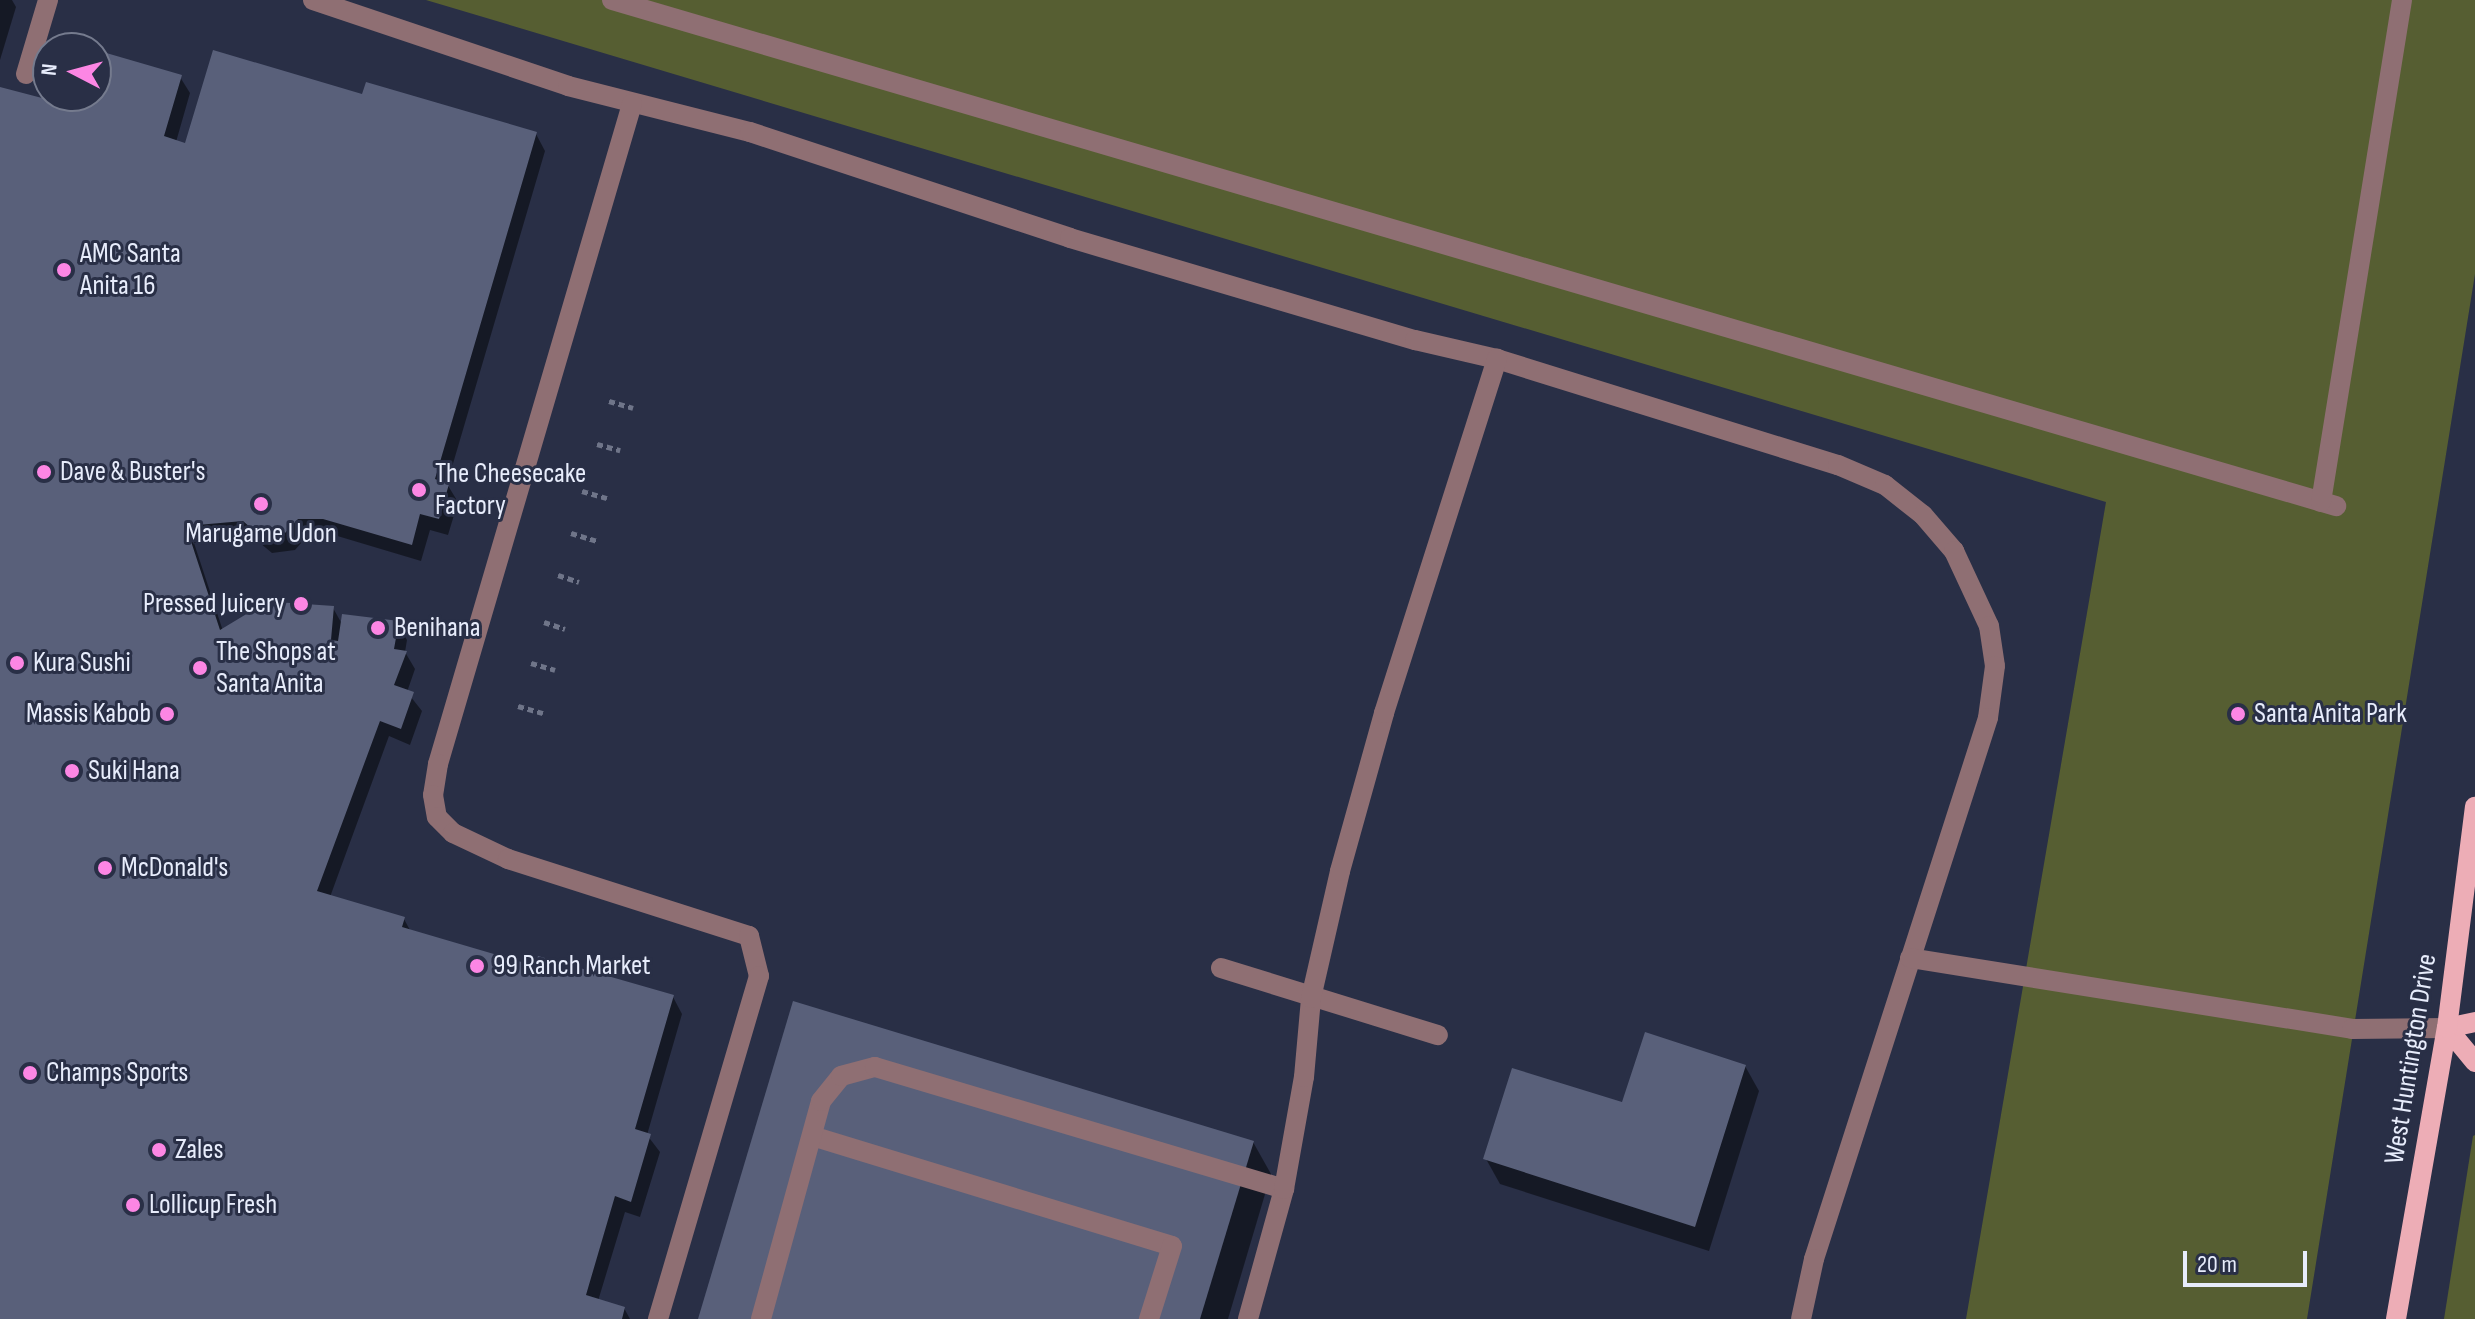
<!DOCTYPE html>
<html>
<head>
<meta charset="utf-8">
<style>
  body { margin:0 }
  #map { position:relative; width:2475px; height:1319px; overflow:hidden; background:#292f46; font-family:"Sofia Sans Condensed",sans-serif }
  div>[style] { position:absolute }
  .green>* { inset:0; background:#565e32 }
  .shadow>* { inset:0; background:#0007 }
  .building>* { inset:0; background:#59607a }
  .path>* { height:5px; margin-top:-2.5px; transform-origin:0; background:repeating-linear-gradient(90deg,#6f7589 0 6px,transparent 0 10px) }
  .minor>* { height:20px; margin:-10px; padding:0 10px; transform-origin:10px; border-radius:10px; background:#8f6f73 }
  .major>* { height:20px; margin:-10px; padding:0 10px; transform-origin:10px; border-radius:10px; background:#edadb6 }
  .dots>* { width:22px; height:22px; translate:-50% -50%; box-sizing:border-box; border:4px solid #292f46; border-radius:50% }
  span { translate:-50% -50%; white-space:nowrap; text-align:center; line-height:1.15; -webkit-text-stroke:6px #292f46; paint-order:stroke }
  .poi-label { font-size:28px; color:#e7ecfb }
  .left { translate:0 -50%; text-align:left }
  .right { translate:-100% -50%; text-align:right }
  .street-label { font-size:28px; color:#e7ecfb }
  .north { position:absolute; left:32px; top:32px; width:80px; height:80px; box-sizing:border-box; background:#292f46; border:2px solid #757b8e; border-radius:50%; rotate:276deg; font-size:22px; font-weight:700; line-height:32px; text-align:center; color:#e7ecfb }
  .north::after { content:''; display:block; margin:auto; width:28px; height:36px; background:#fc86e4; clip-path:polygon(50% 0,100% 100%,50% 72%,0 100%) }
  .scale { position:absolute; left:2183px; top:1251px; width:124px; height:36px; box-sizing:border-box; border:4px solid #e7ecfb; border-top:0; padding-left:10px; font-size:24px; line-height:28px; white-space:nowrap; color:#e7ecfb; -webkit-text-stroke:6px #292f46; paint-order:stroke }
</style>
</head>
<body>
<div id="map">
  <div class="green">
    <i style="clip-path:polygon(426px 0,2475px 0,2475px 274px,2307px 1319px,1966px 1319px,2106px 502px)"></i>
    <i style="clip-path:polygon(2475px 1135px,2475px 1319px,2444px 1319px,2473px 1136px)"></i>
  </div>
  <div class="shadow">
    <i style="clip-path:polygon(0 0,12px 0,16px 7px,0 60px)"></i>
    <i style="clip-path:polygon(96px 52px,180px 77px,190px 93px,176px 142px,186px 145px,363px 96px,536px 134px,545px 151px,447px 484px,458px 502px,448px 535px,430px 530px,421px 561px,334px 535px,308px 535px,295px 550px,272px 553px,254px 538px,194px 543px,223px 631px,271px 615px,333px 608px,342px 624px,397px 623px,407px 640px,405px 652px,415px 669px,407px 692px,422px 711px,410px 745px,389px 736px,330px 897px,404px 919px,411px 932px,536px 969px,673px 997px,682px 1014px,647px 1135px,660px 1152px,640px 1217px,625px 1212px,598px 1301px,624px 1308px,630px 1319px,0 1319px,0 89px,43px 101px,48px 84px,48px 96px,96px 96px)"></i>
    <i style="clip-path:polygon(1745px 1066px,1759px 1091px,1709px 1251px,1500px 1184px,1486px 1159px,1623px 1105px)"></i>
    <i style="clip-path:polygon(1253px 1142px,1271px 1174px,1228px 1319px,700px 1319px)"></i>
  </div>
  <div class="building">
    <i style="clip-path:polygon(59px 39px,88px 47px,88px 48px,57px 48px)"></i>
    <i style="clip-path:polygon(96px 50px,182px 75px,164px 136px,185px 143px,213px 50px,362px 94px,366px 82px,537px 132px,435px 479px,449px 484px,439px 519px,420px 514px,412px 545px,323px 519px,298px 519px,285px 533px,261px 537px,243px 521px,186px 526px,220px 630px,258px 607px,270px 613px,276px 602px,334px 606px,331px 640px,338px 641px,342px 614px,399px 621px,394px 649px,407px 651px,394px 685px,414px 692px,401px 729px,380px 721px,317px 891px,405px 917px,402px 927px,535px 966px,538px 956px,674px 995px,635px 1129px,651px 1134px,631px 1202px,615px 1196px,586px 1295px,625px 1307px,622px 1319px,0 1319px,0 87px,42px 98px,47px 80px,48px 96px,96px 96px)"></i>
    <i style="clip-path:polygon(793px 1001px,1254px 1141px,1200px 1319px,698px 1319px)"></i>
    <i style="clip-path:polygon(1645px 1032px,1746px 1065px,1695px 1227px,1483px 1159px,1512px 1068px,1622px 1102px)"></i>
  </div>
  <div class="path">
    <i style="left:609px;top:401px;width:25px;rotate:16deg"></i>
    <i style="left:597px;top:444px;width:24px;rotate:15deg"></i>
    <i style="left:582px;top:491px;width:26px;rotate:16deg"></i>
    <i style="left:571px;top:533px;width:27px;rotate:17deg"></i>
    <i style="left:558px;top:575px;width:22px;rotate:18deg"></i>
    <i style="left:544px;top:622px;width:22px;rotate:18deg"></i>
    <i style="left:531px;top:663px;width:25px;rotate:16deg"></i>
    <i style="left:518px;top:706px;width:26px;rotate:16deg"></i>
  </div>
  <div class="minor">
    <i style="left:313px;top:0;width:269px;rotate:18.6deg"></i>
    <i style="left:568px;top:86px;width:188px;rotate:14.2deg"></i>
    <i style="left:750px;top:132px;width:337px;rotate:18.3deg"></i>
    <i style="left:1070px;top:238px;width:360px;rotate:16.5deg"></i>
    <i style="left:1415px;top:340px;width:84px;rotate:13deg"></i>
    <i style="left:1497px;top:359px;width:357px;rotate:17.3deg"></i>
    <i style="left:1838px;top:465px;width:51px;rotate:23.1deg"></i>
    <i style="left:1885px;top:485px;width:48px;rotate:38.3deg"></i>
    <i style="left:1923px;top:515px;width:48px;rotate:49.3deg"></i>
    <i style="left:1954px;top:551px;width:83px;rotate:65deg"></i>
    <i style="left:1989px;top:626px;width:40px;rotate:81.5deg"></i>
    <i style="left:1995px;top:666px;width:52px;rotate:97.7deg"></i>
    <i style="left:1988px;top:718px;width:568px;rotate:107.83deg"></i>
    <i style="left:1814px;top:1259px;width:61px;rotate:102.2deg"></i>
    <i style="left:612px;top:0;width:1797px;rotate:16.36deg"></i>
    <i style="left:26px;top:74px;width:77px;rotate:-73.4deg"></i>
    <i style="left:632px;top:104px;width:688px;rotate:106.38deg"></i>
    <i style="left:438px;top:764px;width:31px;rotate:99deg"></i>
    <i style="left:433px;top:795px;width:22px;rotate:80deg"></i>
    <i style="left:437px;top:817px;width:23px;rotate:45deg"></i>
    <i style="left:453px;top:833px;width:61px;rotate:25.3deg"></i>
    <i style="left:508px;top:859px;width:253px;rotate:17.7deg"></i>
    <i style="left:749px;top:936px;width:41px;rotate:76deg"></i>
    <i style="left:759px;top:976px;width:358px;rotate:106.4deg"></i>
    <i style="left:2321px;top:502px;width:508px;rotate:-80.83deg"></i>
    <i style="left:1910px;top:958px;width:448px;rotate:9.1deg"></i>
    <i style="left:2352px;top:1029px;width:95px;rotate:-0.6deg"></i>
    <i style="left:1221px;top:968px;width:227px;rotate:17.2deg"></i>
    <i style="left:812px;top:1136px;width:376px;rotate:17deg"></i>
    <i style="left:1172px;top:1246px;width:77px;rotate:107.5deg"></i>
    <i style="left:761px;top:1319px;width:226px;rotate:-74.6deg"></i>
    <i style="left:821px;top:1101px;width:32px;rotate:-51deg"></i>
    <i style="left:841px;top:1076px;width:35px;rotate:-15deg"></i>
    <i style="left:875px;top:1067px;width:427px;rotate:16.6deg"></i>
    <i style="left:1248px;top:1319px;width:135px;rotate:-74.5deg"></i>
    <i style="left:1284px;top:1189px;width:114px;rotate:-79.9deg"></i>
    <i style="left:1304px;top:1077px;width:79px;rotate:-84.9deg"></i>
    <i style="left:1311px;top:998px;width:130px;rotate:-77.1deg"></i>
    <i style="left:1340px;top:871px;width:164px;rotate:-74.4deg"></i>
    <i style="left:1384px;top:713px;width:372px;rotate:-72.3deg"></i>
  </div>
  <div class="major">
    <i style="left:2447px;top:1028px;width:44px;rotate:50.5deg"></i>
    <i style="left:2447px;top:1028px;width:29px;rotate:-12deg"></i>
    <i style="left:2396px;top:1319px;width:295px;rotate:-80.1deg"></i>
    <i style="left:2447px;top:1028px;width:223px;rotate:-82.8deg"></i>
  </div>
  <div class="dots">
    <i style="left:64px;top:270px;background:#fc86e4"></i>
    <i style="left:44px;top:472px;background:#fc86e4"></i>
    <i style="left:419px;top:490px;background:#fc86e4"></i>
    <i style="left:261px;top:504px;background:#fc86e4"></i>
    <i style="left:301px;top:604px;background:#fc86e4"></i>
    <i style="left:378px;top:628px;background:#fc86e4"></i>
    <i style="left:17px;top:663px;background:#fc86e4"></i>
    <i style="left:200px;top:668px;background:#fc86e4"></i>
    <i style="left:167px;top:714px;background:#fc86e4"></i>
    <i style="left:2238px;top:714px;background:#fc86e4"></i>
    <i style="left:72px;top:771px;background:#fc86e4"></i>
    <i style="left:105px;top:868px;background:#fc86e4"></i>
    <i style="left:477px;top:966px;background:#fc86e4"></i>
    <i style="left:30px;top:1073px;background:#fc86e4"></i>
    <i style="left:159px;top:1150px;background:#fc86e4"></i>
    <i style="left:133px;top:1205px;background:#fc86e4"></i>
  </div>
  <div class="poi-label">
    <span class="left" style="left:80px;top:270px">AMC Santa<br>Anita 16</span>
    <span class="left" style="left:60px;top:472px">Dave &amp; Buster's</span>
    <span class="left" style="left:435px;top:490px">The Cheesecake<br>Factory</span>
    <span style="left:261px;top:534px">Marugame Udon</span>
    <span class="right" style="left:285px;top:604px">Pressed Juicery</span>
    <span class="left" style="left:394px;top:628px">Benihana</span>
    <span class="left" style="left:216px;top:668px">The Shops at<br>Santa Anita</span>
    <span class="left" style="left:33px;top:663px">Kura Sushi</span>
    <span class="right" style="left:151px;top:714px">Massis Kabob</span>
    <span class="left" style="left:2254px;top:714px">Santa Anita Park</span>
    <span class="left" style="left:88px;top:771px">Suki Hana</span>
    <span class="left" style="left:121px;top:868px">McDonald's</span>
    <span class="left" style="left:493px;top:966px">99 Ranch Market</span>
    <span class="left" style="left:46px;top:1073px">Champs Sports</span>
    <span class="left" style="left:175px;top:1150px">Zales</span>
    <span class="left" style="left:149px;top:1205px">Lollicup Fresh</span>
  </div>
  <div class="street-label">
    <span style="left:2411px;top:1059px;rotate:-81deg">West Huntington Drive</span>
  </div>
  <div class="north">N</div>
  <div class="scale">20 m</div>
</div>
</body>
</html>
